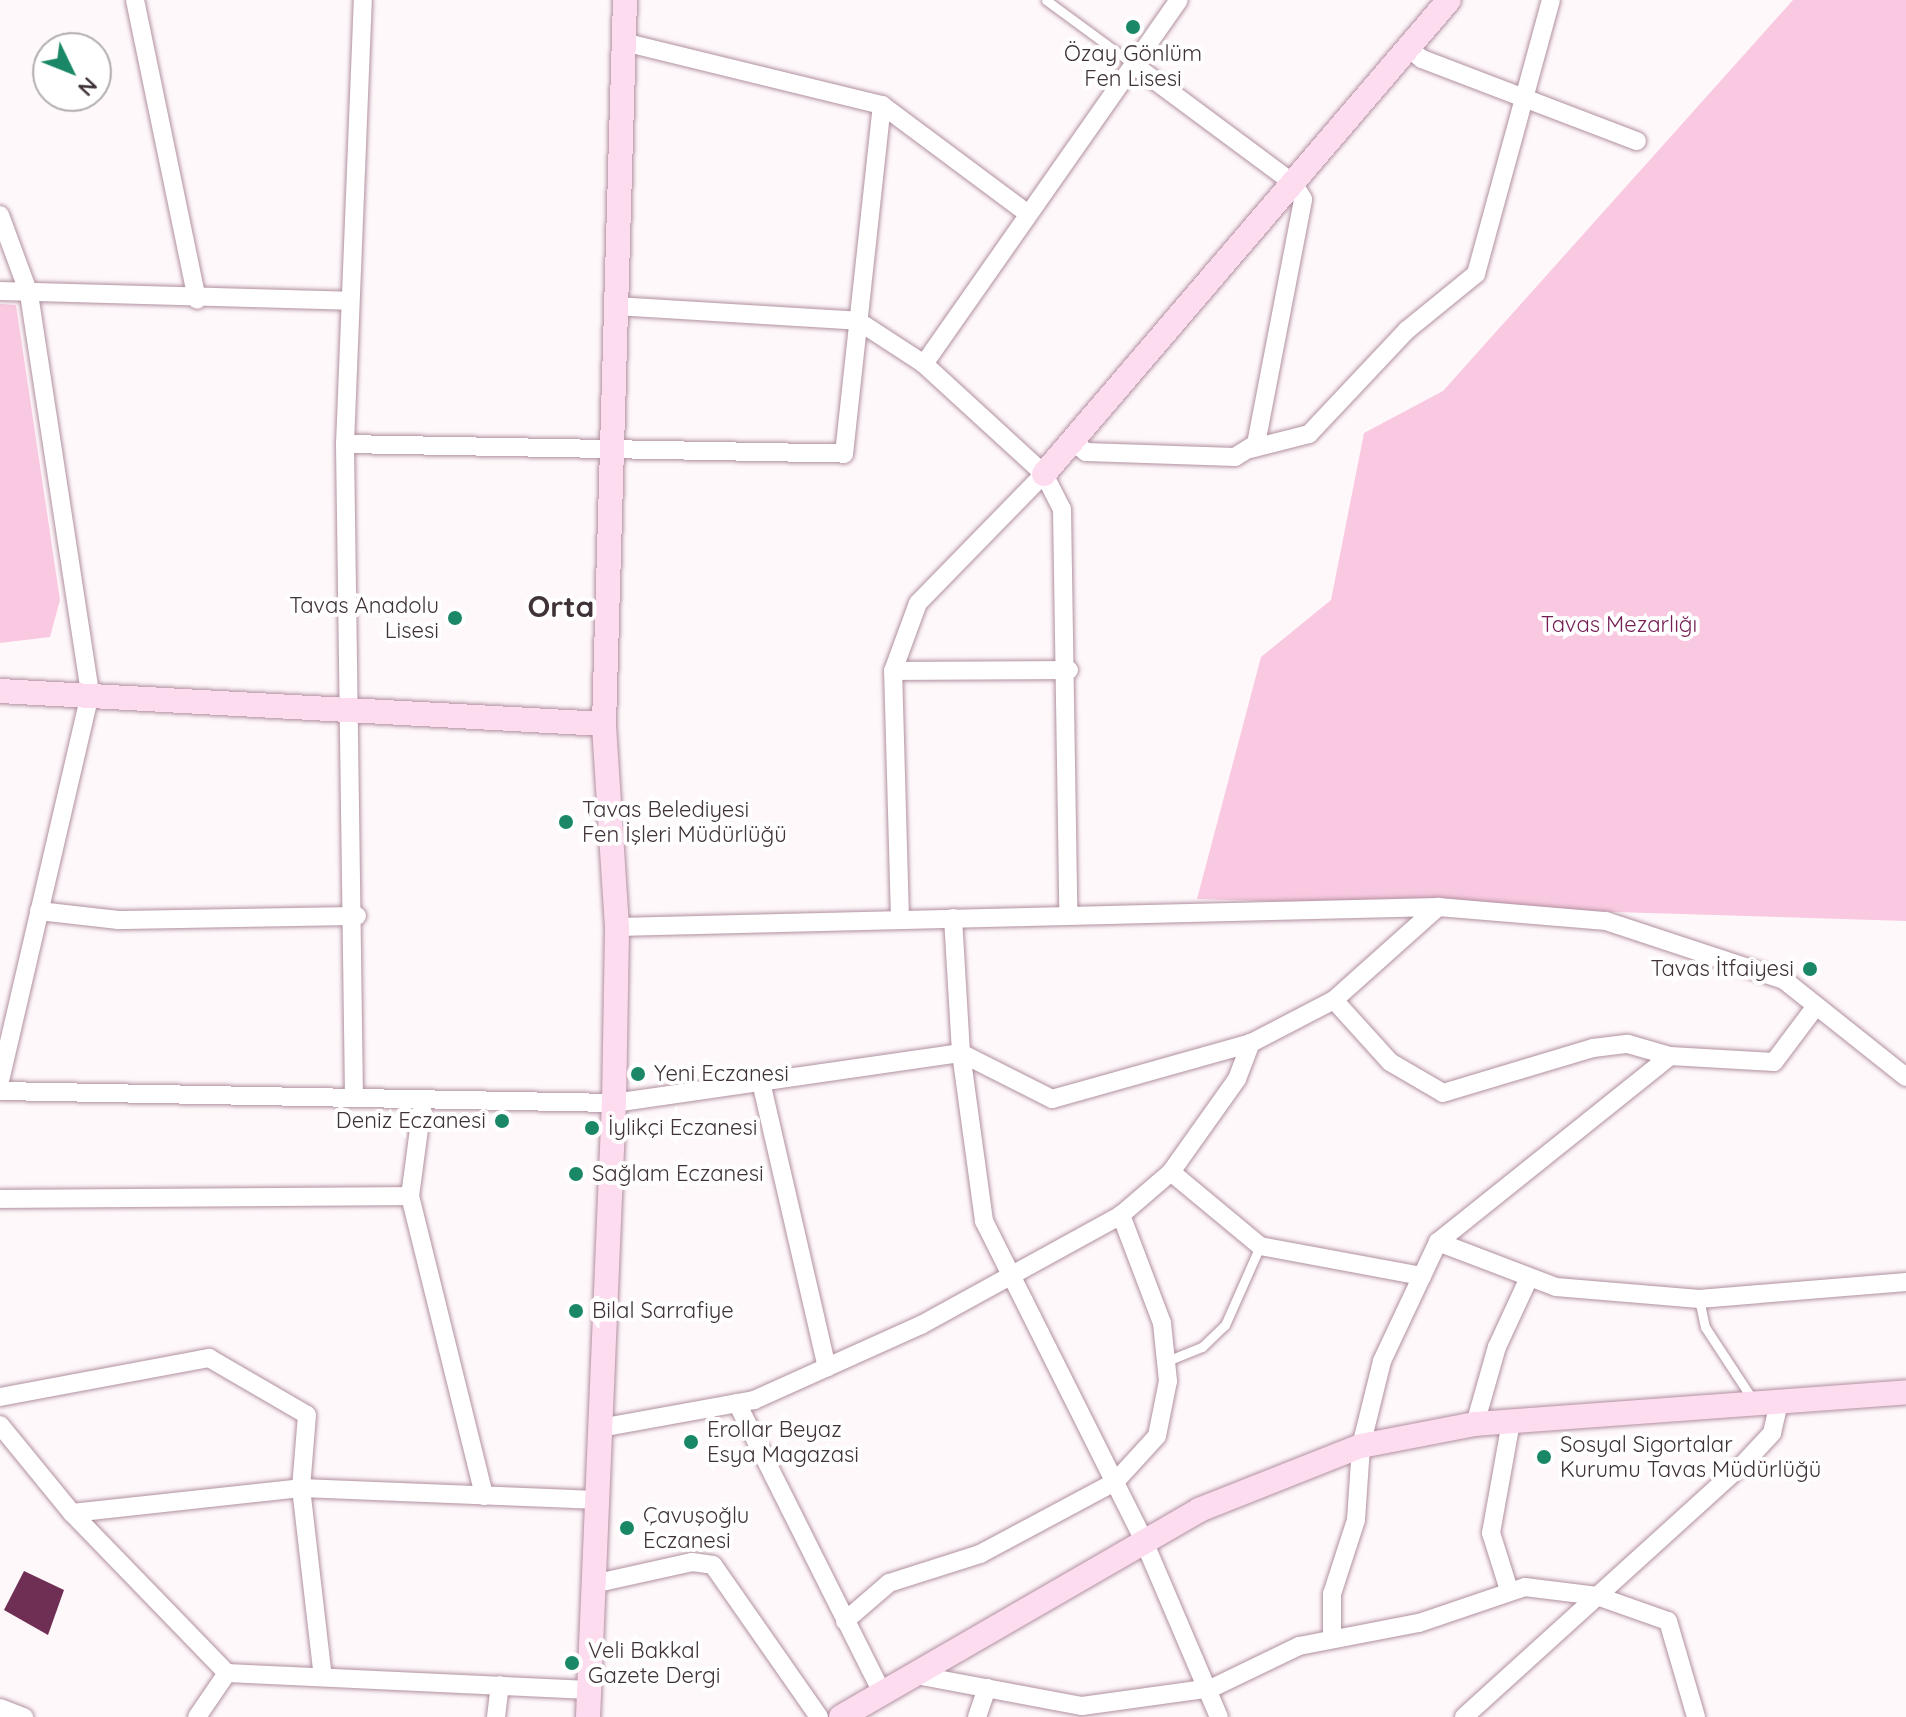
<!DOCTYPE html>
<html>
<head>
<meta charset="utf-8">
<style>
  body { margin:0 }
  #map { position:relative; width:1906px; height:1717px; overflow:hidden; background:#fff8fb; font-family:Quicksand,sans-serif }
  div>[style] { position:absolute }
  .green>* { inset:0; background:#f9c9e1 }
  .building>* { inset:0; background:#6f2e53 }
  .roads { filter:drop-shadow(0 0 2px #b190a0) drop-shadow(0 0 2px #b190a0) }
  .lane>* { height:9px; margin:-4.5px; padding:0 4.5px; transform-origin:4.5px; border-radius:4.5px; background:#fff }
  .street>* { height:18px; margin:-9px; padding:0 9px; transform-origin:9px; border-radius:9px; background:#fff }
  .secondary>* { height:24px; margin:-12px; padding:0 12px; transform-origin:12px; border-radius:12px; background:#fedcef }
  .dots>* { width:22px; height:22px; translate:-50% -50%; box-sizing:border-box; border:4px solid #fff; border-radius:50% }
  span { translate:-50% -50%; white-space:nowrap; text-align:center; line-height:1.15; -webkit-text-stroke:8px #fff; paint-order:stroke }
  .poi-label { font-size:22px; color:#3f3239 }
  .right { translate:-100% -50%; text-align:right }
  .left { translate:0 -50%; text-align:left }
  .park-label { font-size:22px; color:#751e54 }
  .district-label { font-size:30px; color:#3f3239; font-weight:700 }
  .north { position:absolute; left:32px; top:32px; width:80px; height:80px; box-sizing:border-box; background:#fff; border:2px solid #b2adb0; border-radius:50%; rotate:133deg; font-size:22px; font-weight:700; line-height:32px; text-align:center; color:#3f3239 }
  .north::after { content:''; display:block; margin:auto; width:28px; height:36px; background:#1a8867; clip-path:polygon(50% 0,100% 100%,50% 72%,0 100%) }
</style>
</head>
<body>
<div id="map">
  <div class="green">
    <i style="clip-path:polygon(1793px 0,1906px 0,1906px 921px,1197px 899px,1261px 657px,1331px 600px,1364px 433px,1443px 391px)"></i>
    <i style="clip-path:polygon(0 304px,16px 305px,60px 600px,50px 637px,0 643px)"></i>
  </div>
  <div class="building">
    <i style="clip-path:polygon(24px 1571px,64px 1590px,48px 1635px,4px 1610px)"></i>
  </div>
  <div class="roads">
    <div class="lane">
      <i style="left:1046px;top:0;width:108px;rotate:36.3deg"></i>
      <i style="left:1699px;top:1299px;width:29px;rotate:78deg"></i>
      <i style="left:1705px;top:1327px;width:87px;rotate:56.7deg"></i>
      <i style="left:1167px;top:1361px;width:38px;rotate:-22deg"></i>
      <i style="left:1202px;top:1347px;width:32px;rotate:-44deg"></i>
      <i style="left:1225px;top:1325px;width:86px;rotate:-66.1deg"></i>
    </div>
    <div class="street">
      <i style="left:135px;top:0;width:306px;rotate:78.3deg"></i>
      <i style="left:1408px;top:48px;width:18px;rotate:38deg"></i>
      <i style="left:1422px;top:59px;width:230px;rotate:20.9deg"></i>
      <i style="left:882px;top:105px;width:182px;rotate:36.7deg"></i>
      <i style="left:0;top:215px;width:84px;rotate:69.8deg"></i>
      <i style="left:29px;top:294px;width:405px;rotate:81.3deg"></i>
      <i style="left:90px;top:694px;width:397px;rotate:103.1deg"></i>
      <i style="left:0;top:291px;width:349px;rotate:1.6deg"></i>
      <i style="left:616px;top:306px;width:242px;rotate:3.5deg"></i>
      <i style="left:858px;top:321px;width:79px;rotate:33.1deg"></i>
      <i style="left:924px;top:364px;width:163px;rotate:42.5deg"></i>
      <i style="left:1044px;top:474px;width:39px;rotate:63deg"></i>
      <i style="left:1062px;top:509px;width:404px;rotate:89.1deg"></i>
      <i style="left:924px;top:364px;width:444px;rotate:-55deg"></i>
      <i style="left:1072px;top:441px;width:18px;rotate:38deg"></i>
      <i style="left:1086px;top:452px;width:149px;rotate:1.9deg"></i>
      <i style="left:1235px;top:457px;width:25px;rotate:-32deg"></i>
      <i style="left:1256px;top:444px;width:249px;rotate:-79.1deg"></i>
      <i style="left:1303px;top:199px;width:19px;rotate:-122deg"></i>
      <i style="left:1293px;top:183px;width:199px;rotate:-143.4deg"></i>
      <i style="left:345px;top:444px;width:499px;rotate:1.1deg"></i>
      <i style="left:844px;top:454px;width:351px;rotate:-83.8deg"></i>
      <i style="left:882px;top:105px;width:266px;rotate:-166.3deg"></i>
      <i style="left:1250px;top:449px;width:61px;rotate:-14.3deg"></i>
      <i style="left:1309px;top:434px;width:143px;rotate:-46.7deg"></i>
      <i style="left:1407px;top:330px;width:89px;rotate:-39.1deg"></i>
      <i style="left:1476px;top:274px;width:284px;rotate:-74.7deg"></i>
      <i style="left:893px;top:671px;width:176px;rotate:-0.3deg"></i>
      <i style="left:39px;top:911px;width:80px;rotate:6.5deg"></i>
      <i style="left:118px;top:920px;width:239px;rotate:-1deg"></i>
      <i style="left:953px;top:918px;width:135px;rotate:86.6deg"></i>
      <i style="left:961px;top:1053px;width:170px;rotate:82.2deg"></i>
      <i style="left:984px;top:1221px;width:356px;rotate:63.4deg"></i>
      <i style="left:1143px;top:1539px;width:194px;rotate:66.9deg"></i>
      <i style="left:900px;top:919px;width:248px;rotate:-91.6deg"></i>
      <i style="left:893px;top:671px;width:72px;rotate:-69.8deg"></i>
      <i style="left:918px;top:603px;width:180px;rotate:-45.7deg"></i>
      <i style="left:617px;top:927px;width:821px;rotate:-1.4deg"></i>
      <i style="left:1438px;top:907px;width:169px;rotate:4.8deg"></i>
      <i style="left:1606px;top:921px;width:188px;rotate:18.3deg"></i>
      <i style="left:1784px;top:980px;width:156px;rotate:38.5deg"></i>
      <i style="left:1334px;top:1000px;width:84px;rotate:47.9deg"></i>
      <i style="left:1390px;top:1062px;width:61px;rotate:30.3deg"></i>
      <i style="left:1443px;top:1093px;width:157px;rotate:-16.7deg"></i>
      <i style="left:1593px;top:1048px;width:35px;rotate:-7deg"></i>
      <i style="left:1628px;top:1044px;width:44px;rotate:15.9deg"></i>
      <i style="left:761px;top:1082px;width:293px;rotate:77deg"></i>
      <i style="left:0;top:1091px;width:614px;rotate:1.12deg"></i>
      <i style="left:614px;top:1103px;width:351px;rotate:-8.2deg"></i>
      <i style="left:961px;top:1053px;width:102px;rotate:26.8deg"></i>
      <i style="left:1052px;top:1099px;width:207px;rotate:-15.7deg"></i>
      <i style="left:1251px;top:1043px;width:93px;rotate:-27.4deg"></i>
      <i style="left:1334px;top:1000px;width:140px;rotate:-41.8deg"></i>
      <i style="left:354px;top:1098px;width:654px;rotate:-90.79deg"></i>
      <i style="left:345px;top:444px;width:444px;rotate:-87.7deg"></i>
      <i style="left:423px;top:1099px;width:98px;rotate:97.6deg"></i>
      <i style="left:410px;top:1196px;width:309px;rotate:76.1deg"></i>
      <i style="left:1171px;top:1172px;width:116px;rotate:39.7deg"></i>
      <i style="left:1260px;top:1246px;width:165px;rotate:10.5deg"></i>
      <i style="left:0;top:1199px;width:410px;rotate:-0.4deg"></i>
      <i style="left:1438px;top:1242px;width:126px;rotate:20.9deg"></i>
      <i style="left:1556px;top:1287px;width:144px;rotate:4.8deg"></i>
      <i style="left:1699px;top:1299px;width:208px;rotate:-4.7deg"></i>
      <i style="left:0;top:1397px;width:213px;rotate:-10.6deg"></i>
      <i style="left:209px;top:1358px;width:113px;rotate:30.2deg"></i>
      <i style="left:307px;top:1415px;width:73px;rotate:94.7deg"></i>
      <i style="left:301px;top:1488px;width:190px;rotate:83.4deg"></i>
      <i style="left:737px;top:1403px;width:326px;rotate:63.4deg"></i>
      <i style="left:1475px;top:1424px;width:80px;rotate:-74.1deg"></i>
      <i style="left:1497px;top:1347px;width:72px;rotate:-65.2deg"></i>
      <i style="left:0;top:1425px;width:114px;rotate:50.7deg"></i>
      <i style="left:72px;top:1513px;width:230px;rotate:-6.2deg"></i>
      <i style="left:301px;top:1488px;width:296px;rotate:2.3deg"></i>
      <i style="left:600px;top:1428px;width:157px;rotate:-10.3deg"></i>
      <i style="left:754px;top:1400px;width:183px;rotate:-24.2deg"></i>
      <i style="left:921px;top:1325px;width:228px;rotate:-28.8deg"></i>
      <i style="left:1121px;top:1215px;width:66px;rotate:-40.7deg"></i>
      <i style="left:1171px;top:1172px;width:114px;rotate:-54.6deg"></i>
      <i style="left:1237px;top:1079px;width:39px;rotate:-69deg"></i>
      <i style="left:72px;top:1513px;width:223px;rotate:45.9deg"></i>
      <i style="left:227px;top:1673px;width:53px;rotate:124.3deg"></i>
      <i style="left:593px;top:1584px;width:101px;rotate:-12.5deg"></i>
      <i style="left:692px;top:1562px;width:21px;rotate:8deg"></i>
      <i style="left:713px;top:1565px;width:185px;rotate:55.1deg"></i>
      <i style="left:1509px;top:1590px;width:60px;rotate:-107.5deg"></i>
      <i style="left:1491px;top:1533px;width:113px;rotate:-79.8deg"></i>
      <i style="left:845px;top:1621px;width:58px;rotate:-40.8deg"></i>
      <i style="left:889px;top:1583px;width:96px;rotate:-17.7deg"></i>
      <i style="left:980px;top:1554px;width:153px;rotate:-28.1deg"></i>
      <i style="left:1115px;top:1482px;width:62px;rotate:-47.6deg"></i>
      <i style="left:1157px;top:1436px;width:56px;rotate:-78.7deg"></i>
      <i style="left:1168px;top:1381px;width:58px;rotate:-95.9deg"></i>
      <i style="left:1162px;top:1323px;width:116px;rotate:-110.8deg"></i>
      <i style="left:1332px;top:1637px;width:43px;rotate:-90deg"></i>
      <i style="left:1332px;top:1594px;width:78px;rotate:-72deg"></i>
      <i style="left:1356px;top:1520px;width:74px;rotate:-86.1deg"></i>
      <i style="left:1361px;top:1446px;width:88px;rotate:-76.1deg"></i>
      <i style="left:1382px;top:1361px;width:132px;rotate:-64.8deg"></i>
      <i style="left:1438px;top:1242px;width:297px;rotate:-38.7deg"></i>
      <i style="left:1670px;top:1056px;width:104px;rotate:3.3deg"></i>
      <i style="left:1774px;top:1062px;width:70px;rotate:-53.1deg"></i>
      <i style="left:227px;top:1673px;width:362px;rotate:2.7deg"></i>
      <i style="left:916px;top:1675px;width:169px;rotate:10.6deg"></i>
      <i style="left:1082px;top:1706px;width:131px;rotate:-7.9deg"></i>
      <i style="left:1212px;top:1688px;width:97px;rotate:-25.8deg"></i>
      <i style="left:1299px;top:1646px;width:122px;rotate:-10.9deg"></i>
      <i style="left:1419px;top:1623px;width:112px;rotate:-18.8deg"></i>
      <i style="left:1525px;top:1587px;width:73px;rotate:7.1deg"></i>
      <i style="left:1597px;top:1596px;width:75px;rotate:19.4deg"></i>
      <i style="left:1668px;top:1621px;width:100px;rotate:73.7deg"></i>
      <i style="left:0;top:1708px;width:26px;rotate:21deg"></i>
      <i style="left:496px;top:1717px;width:32px;rotate:-83deg"></i>
      <i style="left:977px;top:1717px;width:31px;rotate:-71deg"></i>
      <i style="left:1464px;top:1717px;width:382px;rotate:-42.2deg"></i>
      <i style="left:1747px;top:1460px;width:37px;rotate:-47deg"></i>
      <i style="left:1772px;top:1433px;width:31px;rotate:-77deg"></i>
    </div>
    <div class="secondary">
      <i style="left:1044px;top:474px;width:623px;rotate:-49.49deg"></i>
      <i style="left:0;top:691px;width:605px;rotate:3.13deg"></i>
      <i style="left:588px;top:1717px;width:615px;rotate:-87.58deg"></i>
      <i style="left:614px;top:1103px;width:176px;rotate:-89deg"></i>
      <i style="left:617px;top:927px;width:203px;rotate:-93.7deg"></i>
      <i style="left:604px;top:724px;width:724px;rotate:-88.34deg"></i>
      <i style="left:841px;top:1717px;width:414px;rotate:-30deg"></i>
      <i style="left:1199px;top:1510px;width:174px;rotate:-21.6deg"></i>
      <i style="left:1361px;top:1446px;width:116px;rotate:-10.9deg"></i>
      <i style="left:1475px;top:1424px;width:432px;rotate:-4.2deg"></i>
    </div>
  </div>
  <div class="dots">
    <i style="left:1133px;top:27px;background:#1a8867"></i>
    <i style="left:455px;top:618px;background:#1a8867"></i>
    <i style="left:566px;top:822px;background:#1a8867"></i>
    <i style="left:1810px;top:969px;background:#1a8867"></i>
    <i style="left:638px;top:1074px;background:#1a8867"></i>
    <i style="left:502px;top:1121px;background:#1a8867"></i>
    <i style="left:592px;top:1128px;background:#1a8867"></i>
    <i style="left:576px;top:1174px;background:#1a8867"></i>
    <i style="left:576px;top:1311px;background:#1a8867"></i>
    <i style="left:691px;top:1442px;background:#1a8867"></i>
    <i style="left:1544px;top:1457px;background:#1a8867"></i>
    <i style="left:627px;top:1528px;background:#1a8867"></i>
    <i style="left:572px;top:1663px;background:#1a8867"></i>
  </div>
  <div class="poi-label">
    <span style="left:1133px;top:66px">Özay Gönlüm<br>Fen Lisesi</span>
    <span class="right" style="left:439px;top:618px">Tavas Anadolu<br>Lisesi</span>
    <span class="left" style="left:582px;top:822px">Tavas Belediyesi<br>Fen İşleri Müdürlüğü</span>
    <span class="right" style="left:1794px;top:969px">Tavas İtfaiyesi</span>
    <span class="left" style="left:654px;top:1074px">Yeni Eczanesi</span>
    <span class="right" style="left:486px;top:1121px">Deniz Eczanesi</span>
    <span class="left" style="left:608px;top:1128px">İylikçi Eczanesi</span>
    <span class="left" style="left:592px;top:1174px">Sağlam Eczanesi</span>
    <span class="left" style="left:592px;top:1311px">Bilal Sarrafiye</span>
    <span class="left" style="left:707px;top:1442px">Erollar Beyaz<br>Esya Magazasi</span>
    <span class="left" style="left:1560px;top:1457px">Sosyal Sigortalar<br>Kurumu Tavas Müdürlüğü</span>
    <span class="left" style="left:643px;top:1528px">Çavuşoğlu<br>Eczanesi</span>
    <span class="left" style="left:588px;top:1663px">Veli Bakkal<br>Gazete Dergi</span>
  </div>
  <div class="park-label">
    <span style="left:1619px;top:625px">Tavas Mezarlığı</span>
  </div>
  <div class="district-label">
    <span style="left:561px;top:606px">Orta</span>
  </div>
  <div class="north">N</div>
</div>
</body>
</html>
